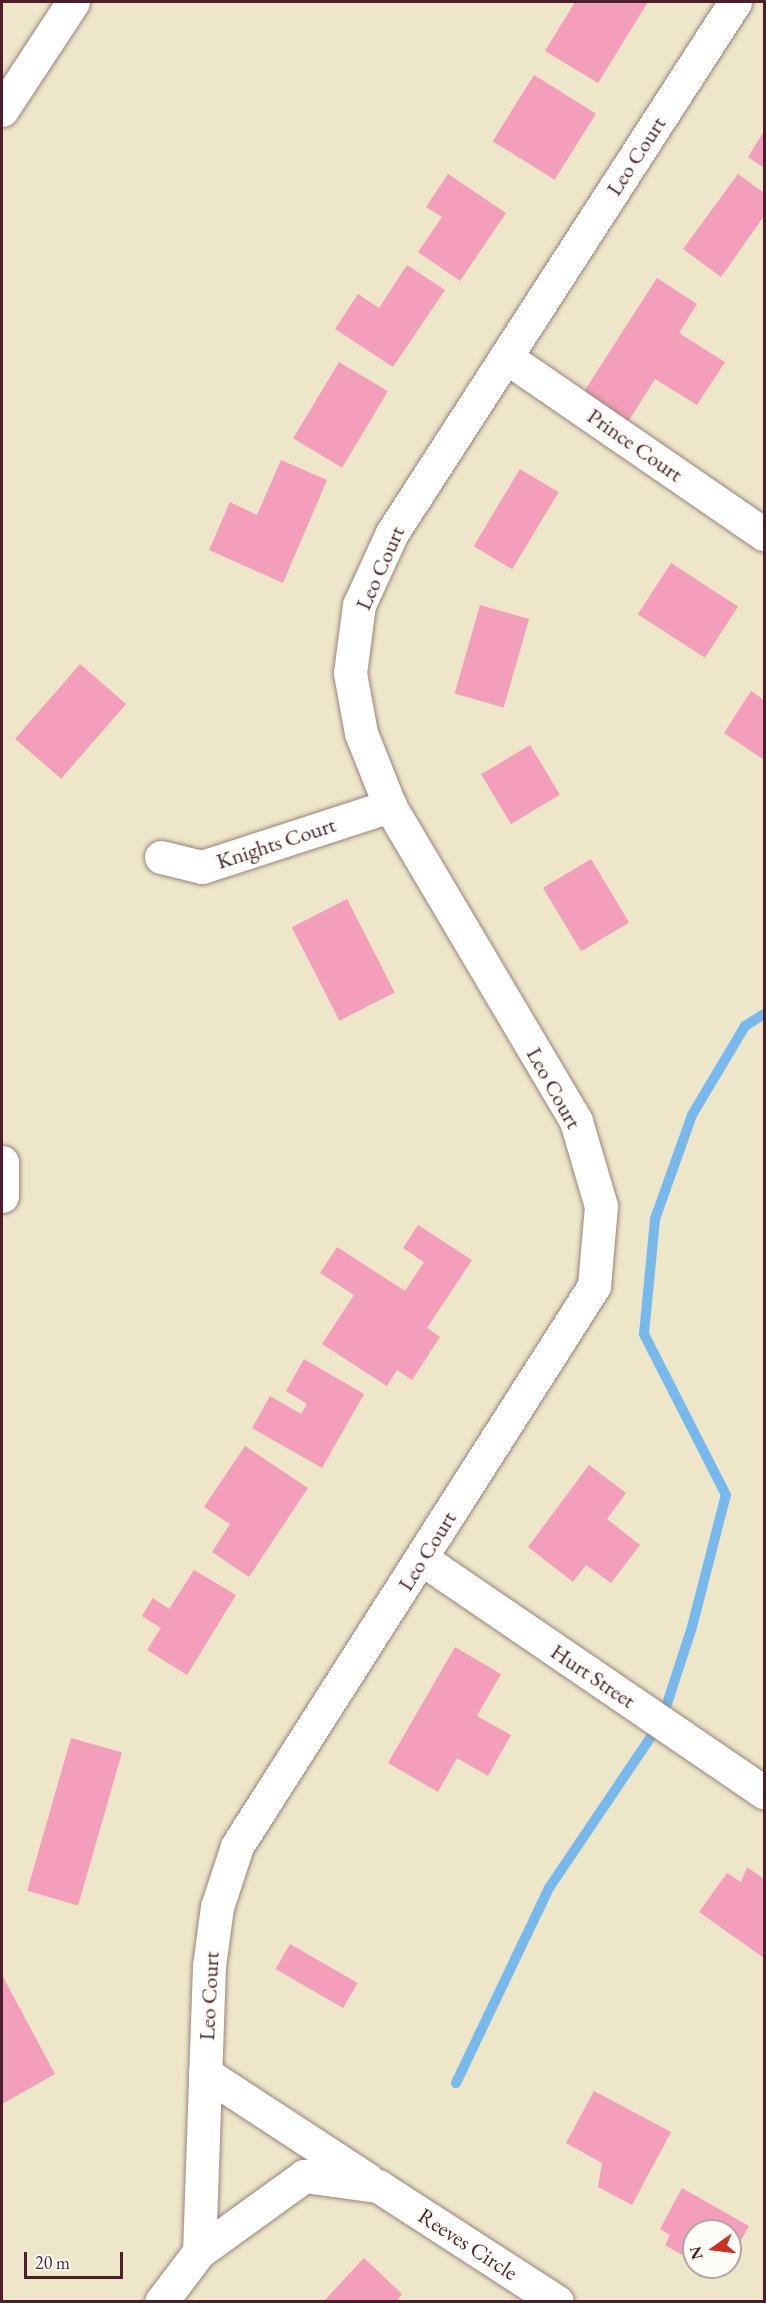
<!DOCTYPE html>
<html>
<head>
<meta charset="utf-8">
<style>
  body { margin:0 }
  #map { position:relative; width:766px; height:2303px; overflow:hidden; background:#ede6c9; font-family:"EB Garamond",serif }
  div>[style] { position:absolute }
  .stream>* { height:10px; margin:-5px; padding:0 5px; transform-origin:5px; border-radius:5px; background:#77b9ec }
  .building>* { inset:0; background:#f39eba; transform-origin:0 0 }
  .roads { filter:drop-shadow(0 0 2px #9c827a) drop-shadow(0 0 2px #9c827a) }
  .minor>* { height:33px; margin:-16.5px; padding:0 16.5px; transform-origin:16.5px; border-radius:16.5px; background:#fff }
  span { translate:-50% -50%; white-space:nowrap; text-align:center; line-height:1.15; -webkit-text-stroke:4.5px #fdfcf7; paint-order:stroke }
  .street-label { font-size:22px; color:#4a1f2b }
  .frame { position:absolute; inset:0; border:3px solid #4a1f2b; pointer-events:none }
  .north { position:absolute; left:682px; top:2219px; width:60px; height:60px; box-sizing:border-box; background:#fdfcf7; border:2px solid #b5a4a5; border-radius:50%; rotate:256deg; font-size:16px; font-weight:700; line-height:24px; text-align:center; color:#4a1f2b }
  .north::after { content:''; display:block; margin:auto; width:21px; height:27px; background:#c8321e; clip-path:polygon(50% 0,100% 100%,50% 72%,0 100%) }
  .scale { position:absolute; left:24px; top:2252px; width:99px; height:27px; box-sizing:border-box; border:3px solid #4a1f2b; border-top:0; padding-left:8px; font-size:18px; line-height:21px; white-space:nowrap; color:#4a1f2b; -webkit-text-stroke:4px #fdfcf7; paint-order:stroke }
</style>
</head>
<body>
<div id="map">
  <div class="stream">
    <i style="left:456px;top:2083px;width:216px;rotate:-64.5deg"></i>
    <i style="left:549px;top:1888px;width:200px;rotate:-56deg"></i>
    <i style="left:661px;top:1722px;width:100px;rotate:-71.9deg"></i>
    <i style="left:692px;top:1627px;width:136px;rotate:-75.6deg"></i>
    <i style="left:726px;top:1495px;width:181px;rotate:-117deg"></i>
    <i style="left:644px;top:1334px;width:116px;rotate:-84.5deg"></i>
    <i style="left:655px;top:1219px;width:110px;rotate:-70.4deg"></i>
    <i style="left:692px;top:1115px;width:104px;rotate:-59.2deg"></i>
    <i style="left:745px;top:1026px;width:22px;rotate:-32deg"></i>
  </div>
  <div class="building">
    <i style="clip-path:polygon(575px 2px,648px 2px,598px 83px,545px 51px)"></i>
    <i style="left:534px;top:75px;width:73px;height:78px;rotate:32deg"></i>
    <i style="clip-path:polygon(764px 131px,764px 168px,748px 157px)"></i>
    <i style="clip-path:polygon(448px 174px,506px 213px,460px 281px,418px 252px,442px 217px,426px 207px)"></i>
    <i style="clip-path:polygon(738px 174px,764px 193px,764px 216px,721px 277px,683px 249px)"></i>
    <i style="clip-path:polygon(407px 265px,445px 290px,393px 367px,335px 329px,358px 294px,379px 308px)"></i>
    <i style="clip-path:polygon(657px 278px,697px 304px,679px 333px,725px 362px,697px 405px,655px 379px,628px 422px,583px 393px)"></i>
    <i style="left:339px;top:362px;width:57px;height:89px;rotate:31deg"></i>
    <i style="clip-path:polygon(281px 460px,327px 480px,283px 583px,209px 550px,230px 502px,257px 515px)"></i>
    <i style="left:520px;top:469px;width:45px;height:90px;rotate:31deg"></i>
    <i style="left:671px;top:563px;width:80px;height:61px;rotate:33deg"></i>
    <i style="left:480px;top:605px;width:51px;height:92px;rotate:16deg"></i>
    <i style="left:80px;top:664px;width:61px;height:99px;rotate:41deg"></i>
    <i style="clip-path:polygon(751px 691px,764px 700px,764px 760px,724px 733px)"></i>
    <i style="left:530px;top:745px;width:58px;height:57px;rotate:59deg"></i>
    <i style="left:591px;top:859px;width:74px;height:56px;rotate:59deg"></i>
    <i style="left:347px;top:899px;width:105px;height:62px;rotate:63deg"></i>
    <i style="clip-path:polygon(418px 1225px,472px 1260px,427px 1328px,440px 1337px,412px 1380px,397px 1370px,387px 1386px,322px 1344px,354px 1295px,320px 1273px,337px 1247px,405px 1291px,424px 1262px,403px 1248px)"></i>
    <i style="clip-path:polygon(304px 1359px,364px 1394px,322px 1468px,252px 1428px,270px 1396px,301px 1414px,307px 1404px,286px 1391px)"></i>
    <i style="clip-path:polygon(245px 1446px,308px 1488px,249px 1577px,212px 1552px,230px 1524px,204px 1507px)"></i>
    <i style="clip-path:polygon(589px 1465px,626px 1493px,607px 1519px,640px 1545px,611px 1583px,586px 1565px,573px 1582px,528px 1547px)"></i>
    <i style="clip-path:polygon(194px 1570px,236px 1595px,187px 1675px,147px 1650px,161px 1628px,142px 1616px,153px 1598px,169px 1609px)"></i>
    <i style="clip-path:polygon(455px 1647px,501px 1674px,477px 1716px,511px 1735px,488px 1776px,457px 1758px,438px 1792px,388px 1763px)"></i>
    <i style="left:71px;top:1738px;width:53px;height:159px;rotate:16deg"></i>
    <i style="clip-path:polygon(747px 1867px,764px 1879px,764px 1958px,699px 1912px,727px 1873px,741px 1882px)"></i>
    <i style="left:290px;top:1944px;width:78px;height:29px;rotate:30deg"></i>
    <i style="clip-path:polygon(2px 1975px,55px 2074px,2px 2104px)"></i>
    <i style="clip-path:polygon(594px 2091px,671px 2132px,632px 2205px,598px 2187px,602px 2163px,566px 2143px)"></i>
    <i style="clip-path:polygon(682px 2188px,749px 2226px,730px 2260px,730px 2231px,694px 2231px,694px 2262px,665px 2245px,670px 2235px,660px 2229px)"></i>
    <i style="clip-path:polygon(364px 2258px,402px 2294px,396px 2302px,323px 2302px)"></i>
  </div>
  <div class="roads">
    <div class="minor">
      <i style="left:2px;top:110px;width:129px;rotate:-56.7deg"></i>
      <i style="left:506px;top:357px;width:313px;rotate:34.5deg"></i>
      <i style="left:161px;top:857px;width:42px;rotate:13.7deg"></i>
      <i style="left:202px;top:867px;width:198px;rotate:-18deg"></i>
      <i style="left:2px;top:1162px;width:34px;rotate:90deg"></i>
      <i style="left:422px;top:1559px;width:414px;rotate:34.3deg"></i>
      <i style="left:205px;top:2073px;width:194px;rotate:33.2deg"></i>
      <i style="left:199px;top:2252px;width:286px;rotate:-88deg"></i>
      <i style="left:209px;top:1966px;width:60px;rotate:-82.3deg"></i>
      <i style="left:217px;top:1907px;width:64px;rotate:-71.8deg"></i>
      <i style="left:237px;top:1846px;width:664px;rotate:-57.48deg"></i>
      <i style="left:594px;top:1286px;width:80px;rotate:-85deg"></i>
      <i style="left:601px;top:1206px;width:89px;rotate:-106.4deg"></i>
      <i style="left:576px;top:1121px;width:366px;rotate:-120.6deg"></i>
      <i style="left:390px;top:806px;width:79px;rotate:-111.7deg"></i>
      <i style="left:361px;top:733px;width:61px;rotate:-100.4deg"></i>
      <i style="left:350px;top:673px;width:69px;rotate:-82.5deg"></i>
      <i style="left:359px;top:605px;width:79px;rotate:-65.4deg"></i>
      <i style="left:392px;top:533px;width:632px;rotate:-57.14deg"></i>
      <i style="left:161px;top:2302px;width:63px;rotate:-52.8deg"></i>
      <i style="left:199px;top:2252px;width:130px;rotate:-35.9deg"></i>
      <i style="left:304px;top:2176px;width:75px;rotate:7.7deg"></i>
      <i style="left:378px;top:2186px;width:213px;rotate:32.9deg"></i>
    </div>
  </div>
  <div class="street-label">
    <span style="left:636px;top:156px;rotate:-57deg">Leo Court</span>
    <span style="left:635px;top:445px;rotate:35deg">Prince Court</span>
    <span style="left:380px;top:568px;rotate:-66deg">Leo Court</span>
    <span style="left:276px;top:843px;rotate:-18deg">Knights Court</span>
    <span style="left:554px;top:1088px;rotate:61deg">Leo Court</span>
    <span style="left:427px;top:1551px;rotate:-58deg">Leo Court</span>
    <span style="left:593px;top:1676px;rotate:34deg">Hurt Street</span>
    <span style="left:209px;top:1996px;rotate:-87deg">Leo Court</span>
    <span style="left:468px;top:2244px;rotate:33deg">Reeves Circle</span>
  </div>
  <div class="frame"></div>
  <div class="north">N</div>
  <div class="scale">20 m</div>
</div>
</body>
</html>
